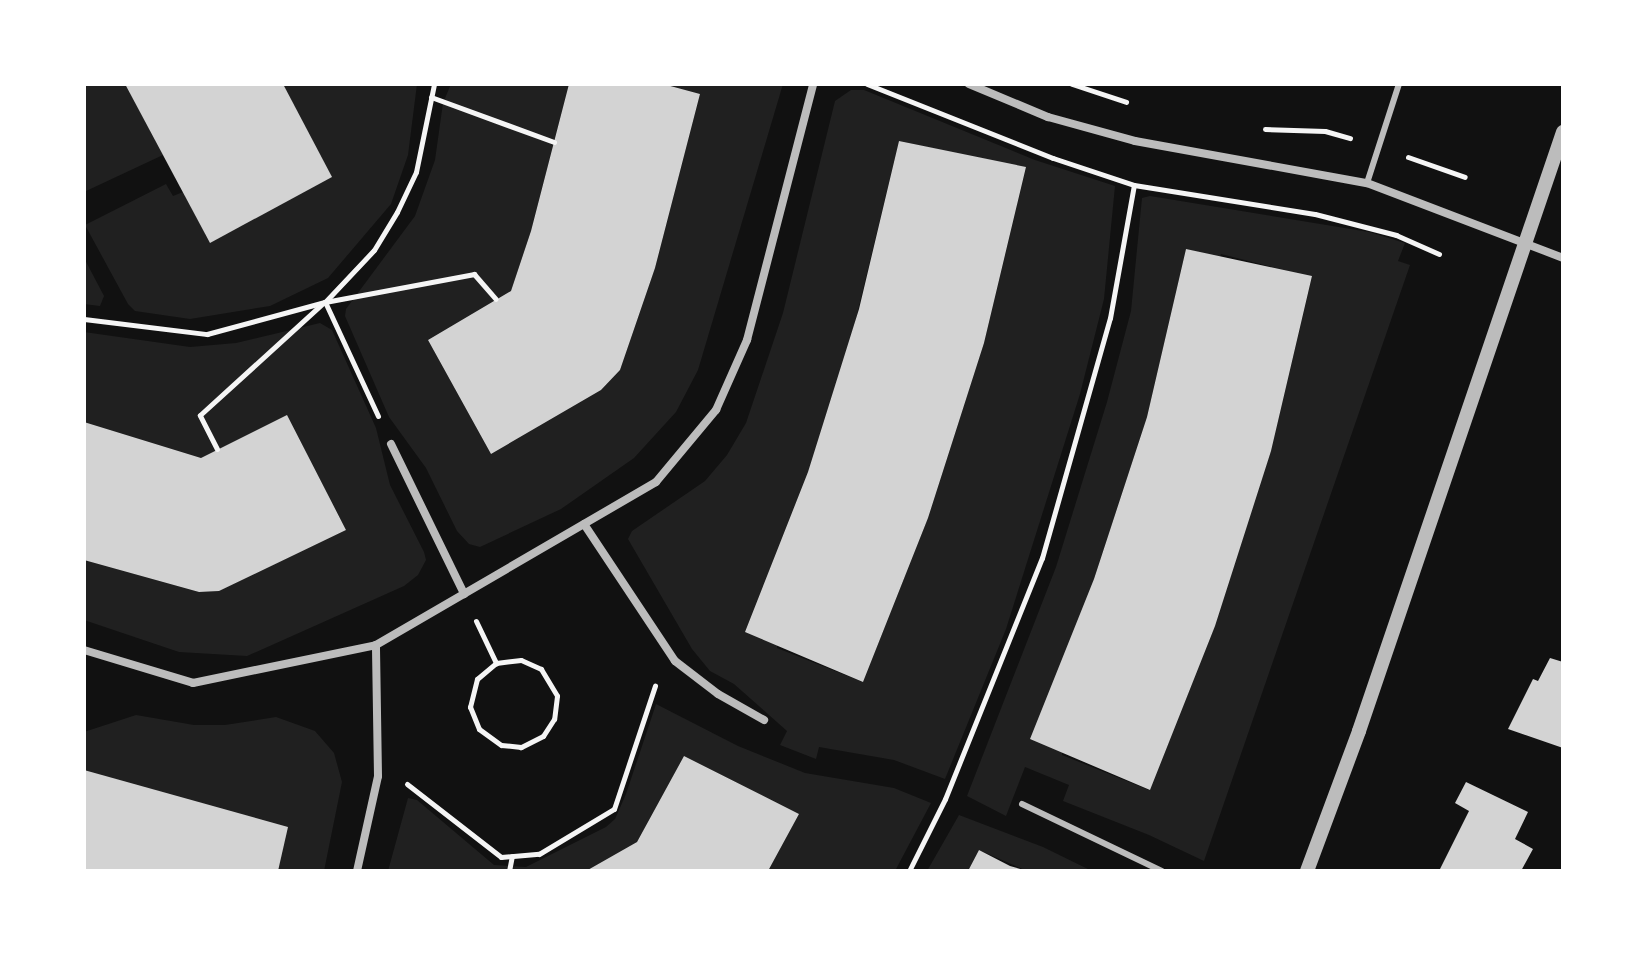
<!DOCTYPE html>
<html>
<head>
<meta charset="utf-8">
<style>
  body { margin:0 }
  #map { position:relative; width:1647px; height:955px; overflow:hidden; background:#111; font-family:Raleway,sans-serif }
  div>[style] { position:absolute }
  .green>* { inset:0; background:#202020 }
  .building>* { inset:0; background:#d3d3d3 }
  .path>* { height:5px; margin:-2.5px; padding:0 2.5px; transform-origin:2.5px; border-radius:2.5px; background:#f5f5f5 }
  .service>* { height:6px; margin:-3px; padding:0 3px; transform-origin:3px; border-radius:3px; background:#bcbcbc }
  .minor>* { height:8px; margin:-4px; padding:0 4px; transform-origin:4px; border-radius:4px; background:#bcbcbc }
  .tertiary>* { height:14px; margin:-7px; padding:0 7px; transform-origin:7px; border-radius:7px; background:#bcbcbc }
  span { translate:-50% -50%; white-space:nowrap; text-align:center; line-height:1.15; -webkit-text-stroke:6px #fff; paint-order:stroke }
  .frame { position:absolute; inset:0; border:86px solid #fff; pointer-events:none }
</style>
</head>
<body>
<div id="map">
  <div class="green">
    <i style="clip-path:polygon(84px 84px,125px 84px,163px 155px,84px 192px)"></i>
    <i style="clip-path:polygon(283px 84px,417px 84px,408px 155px,391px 204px,328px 278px,270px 306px,190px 319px,135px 311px,128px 304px,85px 225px,166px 184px,173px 196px,183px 192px,210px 243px)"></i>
    <i style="clip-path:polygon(451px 84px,569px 84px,531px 231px,511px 291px,428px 340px,491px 454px,601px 390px,620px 370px,655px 268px,700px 94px,663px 84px,783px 84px,698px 370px,676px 412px,634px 458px,561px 509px,480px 547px,469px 544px,457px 531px,426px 468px,389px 417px,345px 316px,346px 309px,415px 216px,435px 160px,443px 103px)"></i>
    <i style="clip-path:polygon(evenodd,851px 90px,864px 90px,1035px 160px,1115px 186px,1104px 299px,1080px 394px,1006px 629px,945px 779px,894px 760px,819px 747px,816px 759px,780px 745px,787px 731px,734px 684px,710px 671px,692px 649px,628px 539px,632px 531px,705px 481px,727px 455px,746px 423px,783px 313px,835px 101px,851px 90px,899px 141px,1026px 168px,984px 343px,928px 518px,863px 682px,777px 648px,777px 645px,899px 141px)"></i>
    <i style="clip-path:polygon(evenodd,1150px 196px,1369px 232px,1405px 243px,1398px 261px,1410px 265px,1204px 861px,1149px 835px,1063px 801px,1069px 785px,1025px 767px,1006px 816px,967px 796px,1056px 567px,1107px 402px,1131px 311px,1142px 198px,1150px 196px,1186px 249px,1220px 257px,1221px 254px,1312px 277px,1271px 451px,1149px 790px,1062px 755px,1062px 752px,1094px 579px,1147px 417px,1186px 249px)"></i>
    <i style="clip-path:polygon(84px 258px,104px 296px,100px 306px,84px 304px)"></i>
    <i style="clip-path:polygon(320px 323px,332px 330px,376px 428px,390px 485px,424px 552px,426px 560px,418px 575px,404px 586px,247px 656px,179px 652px,84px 620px,84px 560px,199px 592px,218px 591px,346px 530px,287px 416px,201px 458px,84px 422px,84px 332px,190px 347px,236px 343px)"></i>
    <i style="clip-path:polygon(656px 704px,738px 746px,805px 773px,894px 788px,931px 803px,895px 871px,768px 871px,799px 814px,684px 756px,637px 842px,586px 871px,388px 871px,408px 798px,417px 800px,494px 865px,526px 867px,606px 827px,615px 819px,626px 794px)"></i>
    <i style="clip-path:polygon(136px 715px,194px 725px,225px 725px,276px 717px,315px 731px,334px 753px,342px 782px,324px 871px,278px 871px,278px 860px,121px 783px,84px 770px,84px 732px)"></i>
    <i style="clip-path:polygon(959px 815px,1043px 847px,1092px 871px,1027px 871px,979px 850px,968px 871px,927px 871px)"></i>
  </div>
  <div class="building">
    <i style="clip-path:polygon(125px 84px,283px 84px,332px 177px,210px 243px)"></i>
    <i style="clip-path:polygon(569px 84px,663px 84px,700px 94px,655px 268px,620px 370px,601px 390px,491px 454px,428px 340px,511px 291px,531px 231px)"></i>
    <i style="clip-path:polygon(899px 141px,1026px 167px,984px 343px,928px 518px,863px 682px,745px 632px,808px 472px,859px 309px)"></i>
    <i style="clip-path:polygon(1186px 249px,1312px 276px,1271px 451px,1215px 626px,1150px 790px,1030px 739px,1094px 579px,1147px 417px)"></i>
    <i style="clip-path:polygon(287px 415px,346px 530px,219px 591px,199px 592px,84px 560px,84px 422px,201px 458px)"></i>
    <i style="clip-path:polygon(1550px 658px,1563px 662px,1563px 748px,1508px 729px,1533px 679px,1538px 681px)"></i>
    <i style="clip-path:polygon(684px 756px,799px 814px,768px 871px,586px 871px,637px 842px)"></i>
    <i style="clip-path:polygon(84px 770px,288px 827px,278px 871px,84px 871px)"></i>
    <i style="clip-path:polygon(1466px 782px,1528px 812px,1515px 839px,1533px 849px,1521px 871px,1439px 871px,1469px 811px,1455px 803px)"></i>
    <i style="clip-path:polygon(979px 850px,1010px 866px,1027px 871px,968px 871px)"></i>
  </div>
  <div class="path">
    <i style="left:867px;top:84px;width:200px;rotate:21.7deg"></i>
    <i style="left:1053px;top:158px;width:85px;rotate:18.4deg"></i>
    <i style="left:1134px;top:185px;width:183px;rotate:9.1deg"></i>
    <i style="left:1315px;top:214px;width:84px;rotate:14.5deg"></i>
    <i style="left:1396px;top:235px;width:47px;rotate:23.8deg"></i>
    <i style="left:1072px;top:84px;width:57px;rotate:18.4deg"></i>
    <i style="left:431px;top:97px;width:131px;rotate:20.1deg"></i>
    <i style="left:1265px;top:129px;width:60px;rotate:1.9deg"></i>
    <i style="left:1325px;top:131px;width:26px;rotate:16deg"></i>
    <i style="left:1408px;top:157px;width:60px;rotate:19.3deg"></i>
    <i style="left:84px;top:319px;width:124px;rotate:7deg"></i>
    <i style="left:207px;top:334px;width:122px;rotate:-15.2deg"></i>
    <i style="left:325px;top:302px;width:71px;rotate:-46.7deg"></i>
    <i style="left:374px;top:250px;width:44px;rotate:-58.8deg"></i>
    <i style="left:397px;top:212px;width:44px;rotate:-64.6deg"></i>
    <i style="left:416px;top:172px;width:90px;rotate:-78.4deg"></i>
    <i style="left:378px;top:416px;width:126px;rotate:-114.9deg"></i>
    <i style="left:325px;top:302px;width:152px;rotate:-10.6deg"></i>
    <i style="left:474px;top:274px;width:33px;rotate:49deg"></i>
    <i style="left:217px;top:449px;width:38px;rotate:-117deg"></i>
    <i style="left:200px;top:415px;width:165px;rotate:-42.3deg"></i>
    <i style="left:476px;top:621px;width:47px;rotate:64.5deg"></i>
    <i style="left:496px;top:663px;width:25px;rotate:-7deg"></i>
    <i style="left:521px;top:660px;width:22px;rotate:24deg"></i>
    <i style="left:541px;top:669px;width:31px;rotate:59deg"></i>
    <i style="left:557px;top:696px;width:23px;rotate:97deg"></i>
    <i style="left:554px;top:719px;width:20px;rotate:123deg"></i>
    <i style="left:543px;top:736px;width:25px;rotate:153deg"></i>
    <i style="left:521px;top:747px;width:20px;rotate:-174deg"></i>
    <i style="left:501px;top:745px;width:27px;rotate:-144deg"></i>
    <i style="left:479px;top:729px;width:24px;rotate:-112deg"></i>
    <i style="left:470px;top:707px;width:29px;rotate:-76deg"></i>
    <i style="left:477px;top:679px;width:25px;rotate:-40deg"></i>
    <i style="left:407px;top:784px;width:119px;rotate:37.8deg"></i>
    <i style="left:501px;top:857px;width:38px;rotate:-5deg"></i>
    <i style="left:539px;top:854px;width:87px;rotate:-31deg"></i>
    <i style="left:614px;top:809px;width:130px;rotate:-71.6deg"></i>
    <i style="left:509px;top:871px;width:15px;rotate:-79deg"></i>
    <i style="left:909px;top:871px;width:80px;rotate:-63.4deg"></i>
    <i style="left:945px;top:799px;width:260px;rotate:-68.1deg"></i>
    <i style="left:1042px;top:558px;width:249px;rotate:-74.2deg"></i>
    <i style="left:1110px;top:318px;width:135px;rotate:-79.8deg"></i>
  </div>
  <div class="service">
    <i style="left:1367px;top:183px;width:104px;rotate:-72.1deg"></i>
    <i style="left:1022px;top:804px;width:155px;rotate:25.6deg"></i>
  </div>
  <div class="minor">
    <i style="left:969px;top:84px;width:86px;rotate:22.7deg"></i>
    <i style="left:1048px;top:117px;width:90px;rotate:15.4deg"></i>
    <i style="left:1135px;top:141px;width:236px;rotate:10.3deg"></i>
    <i style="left:1367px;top:183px;width:210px;rotate:20.9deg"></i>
    <i style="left:391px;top:444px;width:167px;rotate:64deg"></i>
    <i style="left:584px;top:524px;width:164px;rotate:56.4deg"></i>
    <i style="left:675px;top:661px;width:54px;rotate:37.5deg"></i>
    <i style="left:718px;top:694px;width:53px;rotate:29.5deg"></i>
    <i style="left:84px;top:650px;width:114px;rotate:16.8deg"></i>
    <i style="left:193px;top:683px;width:187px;rotate:-11.7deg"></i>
    <i style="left:376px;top:645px;width:324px;rotate:-30.2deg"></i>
    <i style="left:656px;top:482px;width:94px;rotate:-50.2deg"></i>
    <i style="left:716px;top:410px;width:77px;rotate:-66.1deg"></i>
    <i style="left:747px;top:340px;width:264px;rotate:-75.5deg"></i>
    <i style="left:357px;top:871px;width:97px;rotate:-77.5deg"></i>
    <i style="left:378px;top:776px;width:131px;rotate:-90.9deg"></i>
  </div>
  <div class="tertiary">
    <i style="left:1307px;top:871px;width:149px;rotate:-69.6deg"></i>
    <i style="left:1359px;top:731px;width:633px;rotate:-71.19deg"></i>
  </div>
  <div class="frame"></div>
</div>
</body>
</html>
